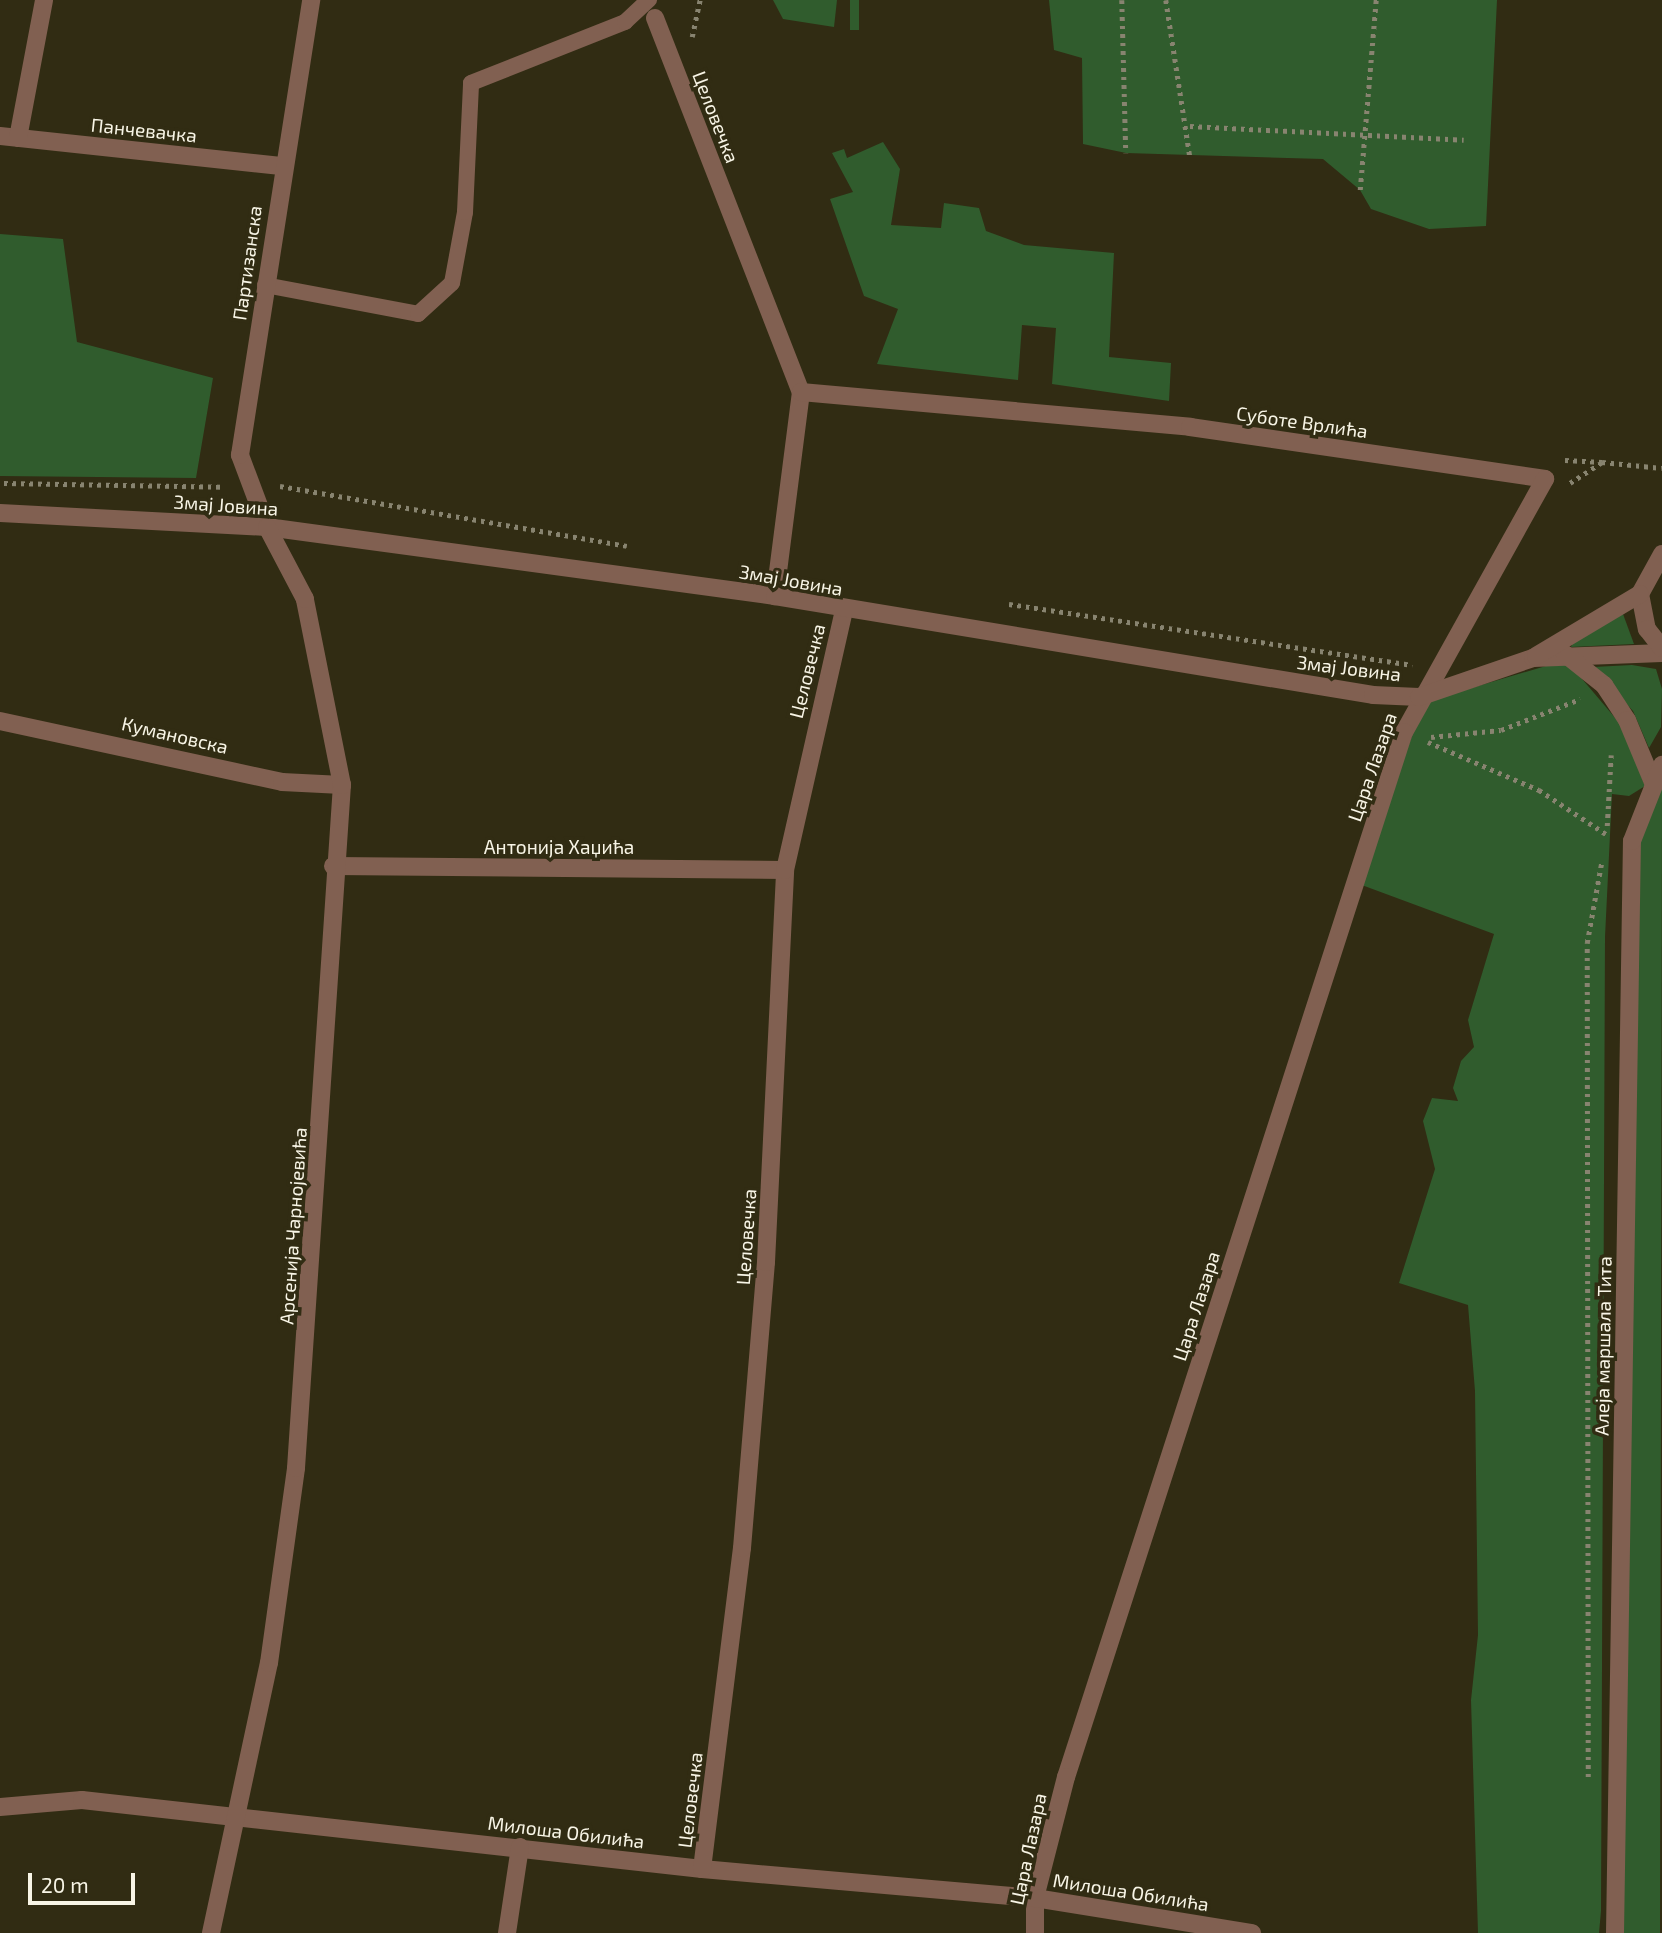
<!DOCTYPE html>
<html>
<head>
<meta charset="utf-8">
<style>
  body { margin:0 }
  #map { position:relative; width:1662px; height:1933px; overflow:hidden; background:#312c13; font-family:"Exo 2",sans-serif }
  div>[style] { position:absolute }
  .green>* { inset:0; background:#305c2d; transform-origin:0 0 }
  .path>* { height:4.5px; margin-top:-2.25px; transform-origin:0; background:repeating-linear-gradient(90deg,#888470 0 3.5px,transparent 0 8.5px) }
  .service>* { height:16px; margin:-8px; padding:0 8px; transform-origin:8px; border-radius:8px; background:#816051 }
  .minor>* { height:18px; margin:-9px; padding:0 9px; transform-origin:9px; border-radius:9px; background:#816051 }
  .tertiary>* { height:18px; margin:-9px; padding:0 9px; transform-origin:9px; border-radius:9px; background:#816051 }
  span { translate:-50% -50%; white-space:nowrap; text-align:center; line-height:1.15; -webkit-text-stroke:7px #312c13; paint-order:stroke }
  .street-label { font-size:19px; color:#f8f5e6 }
  .scale { position:absolute; left:28px; top:1873px; width:107px; height:32px; box-sizing:border-box; border:4px solid #f8f5e6; border-top:0; padding-left:9px; font-size:21px; line-height:24px; white-space:nowrap; color:#f8f5e6; -webkit-text-stroke:5px #312c13; paint-order:stroke }
</style>
</head>
<body>
<div id="map">
  <div class="green">
    <i style="clip-path:polygon(773px 0,837px 0,834px 27px,783px 19px)"></i>
    <i style="left:850px;top:0;width:9px;height:30px"></i>
    <i style="clip-path:polygon(1049px 0,1497px 0,1486px 226px,1429px 229px,1371px 209px,1360px 190px,1323px 159px,1126px 153px,1083px 144px,1082px 58px,1054px 50px)"></i>
    <i style="clip-path:polygon(883px 142px,900px 169px,891px 225px,941px 228px,944px 203px,979px 208px,986px 231px,1024px 245px,1114px 253px,1109px 357px,1171px 363px,1169px 401px,1052px 384px,1056px 328px,1022px 325px,1018px 380px,877px 364px,898px 309px,864px 296px,830px 199px,853px 192px,832px 153px,844px 149px,847px 158px)"></i>
    <i style="clip-path:polygon(0 234px,63px 239px,77px 342px,213px 378px,196px 478px,0 476px)"></i>
    <i style="clip-path:polygon(1623px 614px,1634px 644px,1571px 647px,1575px 638px)"></i>
    <i style="clip-path:polygon(1566px 660px,1622px 726px,1645px 786px,1629px 796px,1612px 794px,1605px 937px,1601px 1911px,1599px 1933px,1478px 1933px,1471px 1700px,1478px 1635px,1475px 1391px,1468px 1305px,1399px 1283px,1435px 1169px,1423px 1121px,1432px 1098px,1458px 1101px,1453px 1088px,1461px 1061px,1474px 1047px,1468px 1020px,1494px 934px,1359px 884px,1424px 702px)"></i>
    <i style="clip-path:polygon(1632px 665px,1656px 669px,1662px 689px,1661px 727px,1649px 748px,1633px 711px,1593px 667px)"></i>
    <i style="clip-path:polygon(1662px 785px,1660px 1933px,1619px 1933px,1640px 841px)"></i>
  </div>
  <div class="path">
    <i style="left:1122px;top:0;width:153px;rotate:88.5deg"></i>
    <i style="left:1166px;top:0;width:159px;rotate:81.3deg"></i>
    <i style="left:692px;top:37px;width:38px;rotate:-78deg"></i>
    <i style="left:1190px;top:126px;width:274px;rotate:2.9deg"></i>
    <i style="left:1360px;top:190px;width:191px;rotate:-85.2deg"></i>
    <i style="left:1565px;top:460px;width:37px;rotate:3deg"></i>
    <i style="left:4px;top:483px;width:219px;rotate:1deg"></i>
    <i style="left:1570px;top:483px;width:38px;rotate:-33deg"></i>
    <i style="left:1602px;top:462px;width:60px;rotate:5.7deg"></i>
    <i style="left:280px;top:486px;width:352px;rotate:9.8deg"></i>
    <i style="left:1009px;top:604px;width:408px;rotate:8.6deg"></i>
    <i style="left:1431px;top:737px;width:70px;rotate:-5.7deg"></i>
    <i style="left:1501px;top:730px;width:85px;rotate:-21.4deg"></i>
    <i style="left:1428px;top:742px;width:121px;rotate:23.4deg"></i>
    <i style="left:1539px;top:790px;width:80px;rotate:33.3deg"></i>
    <i style="left:1607px;top:826px;width:71px;rotate:-86.8deg"></i>
    <i style="left:1588px;top:1777px;width:834px;rotate:-90.07deg"></i>
    <i style="left:1587px;top:943px;width:84px;rotate:-79.8deg"></i>
  </div>
  <div class="service">
    <i style="left:265px;top:285px;width:156px;rotate:10.7deg"></i>
    <i style="left:418px;top:314px;width:46px;rotate:-42.4deg"></i>
    <i style="left:452px;top:283px;width:72px;rotate:-79.6deg"></i>
    <i style="left:465px;top:212px;width:129px;rotate:-87.3deg"></i>
    <i style="left:471px;top:83px;width:166px;rotate:-21.6deg"></i>
    <i style="left:625px;top:22px;width:33px;rotate:-43deg"></i>
  </div>
  <div class="minor">
    <i style="left:655px;top:18px;width:401px;rotate:68.7deg"></i>
    <i style="left:801px;top:392px;width:206px;rotate:97.3deg"></i>
    <i style="left:0;top:136px;width:285px;rotate:6.1deg"></i>
    <i style="left:18px;top:138px;width:140px;rotate:-79.3deg"></i>
    <i style="left:801px;top:392px;width:391px;rotate:5.1deg"></i>
    <i style="left:1190px;top:427px;width:359px;rotate:8.3deg"></i>
    <i style="left:1545px;top:479px;width:290px;rotate:119.1deg"></i>
    <i style="left:1404px;top:732px;width:1098px;rotate:107.92deg"></i>
    <i style="left:1066px;top:1777px;width:125px;rotate:104.4deg"></i>
    <i style="left:1035px;top:1898px;width:35px;rotate:90deg"></i>
    <i style="left:267px;top:527px;width:77px;rotate:-110.6deg"></i>
    <i style="left:240px;top:455px;width:461px;rotate:-81.1deg"></i>
    <i style="left:0;top:721px;width:289px;rotate:12.2deg"></i>
    <i style="left:282px;top:782px;width:60px;rotate:2.9deg"></i>
    <i style="left:333px;top:866px;width:452px;rotate:0.5deg"></i>
    <i style="left:0;top:1807px;width:82px;rotate:-4.9deg"></i>
    <i style="left:82px;top:1800px;width:624px;rotate:6.35deg"></i>
    <i style="left:702px;top:1869px;width:334px;rotate:5deg"></i>
    <i style="left:1035px;top:1898px;width:220px;rotate:9.2deg"></i>
    <i style="left:702px;top:1869px;width:323px;rotate:-82.9deg"></i>
    <i style="left:742px;top:1548px;width:287px;rotate:-85.2deg"></i>
    <i style="left:766px;top:1262px;width:392px;rotate:-87.2deg"></i>
    <i style="left:785px;top:870px;width:266px;rotate:-77.2deg"></i>
    <i style="left:507px;top:1933px;width:87px;rotate:-81.4deg"></i>
  </div>
  <div class="tertiary">
    <i style="left:0;top:513px;width:267px;rotate:3deg"></i>
    <i style="left:267px;top:527px;width:513px;rotate:7.73deg"></i>
    <i style="left:775px;top:596px;width:606px;rotate:9.4deg"></i>
    <i style="left:1373px;top:695px;width:46px;rotate:2.5deg"></i>
    <i style="left:1419px;top:697px;width:120px;rotate:-18.9deg"></i>
    <i style="left:1533px;top:658px;width:129px;rotate:-2.2deg"></i>
    <i style="left:1662px;top:554px;width:46px;rotate:118.8deg"></i>
    <i style="left:1640px;top:594px;width:36px;rotate:79deg"></i>
    <i style="left:1647px;top:629px;width:24px;rotate:52deg"></i>
    <i style="left:1565px;top:654px;width:50px;rotate:38.5deg"></i>
    <i style="left:1604px;top:685px;width:42px;rotate:56.7deg"></i>
    <i style="left:1627px;top:720px;width:70px;rotate:67.4deg"></i>
    <i style="left:1536px;top:656px;width:121px;rotate:-30.8deg"></i>
    <i style="left:211px;top:1933px;width:276px;rotate:-77.9deg"></i>
    <i style="left:269px;top:1663px;width:197px;rotate:-82.1deg"></i>
    <i style="left:296px;top:1468px;width:685px;rotate:-86.15deg"></i>
    <i style="left:342px;top:785px;width:190px;rotate:-101.3deg"></i>
    <i style="left:305px;top:599px;width:81px;rotate:-117.8deg"></i>
    <i style="left:1615px;top:1933px;width:1092px;rotate:-89.11deg"></i>
    <i style="left:1632px;top:841px;width:82px;rotate:-68.5deg"></i>
  </div>
  <div class="street-label">
    <span style="left:716px;top:117px;rotate:69deg">Целовечка</span>
    <span style="left:144px;top:130px;rotate:6deg">Панчевачка</span>
    <span style="left:247px;top:263px;rotate:-82deg">Партизанска</span>
    <span style="left:1302px;top:422px;rotate:8deg">Суботе Врлића</span>
    <span style="left:226px;top:505px;rotate:4deg">Змај Јовина</span>
    <span style="left:791px;top:580px;rotate:10deg">Змај Јовина</span>
    <span style="left:1349px;top:668px;rotate:7deg">Змај Јовина</span>
    <span style="left:807px;top:671px;rotate:-76deg">Целовечка</span>
    <span style="left:175px;top:735px;rotate:13deg">Кумановска</span>
    <span style="left:1372px;top:767px;rotate:-71deg">Цара Лазара</span>
    <span style="left:559px;top:847px">Антонија Хаџића</span>
    <span style="left:293px;top:1226px;rotate:-86deg">Арсенија Чарнојевића</span>
    <span style="left:746px;top:1237px;rotate:-86deg">Целовечка</span>
    <span style="left:1196px;top:1306px;rotate:-72deg">Цара Лазара</span>
    <span style="left:1603px;top:1346px;rotate:-89deg">Алеја маршала Тита</span>
    <span style="left:690px;top:1800px;rotate:-83deg">Целовечка</span>
    <span style="left:566px;top:1832px;rotate:7deg">Милоша Обилића</span>
    <span style="left:1028px;top:1849px;rotate:-78deg">Цара Лазара</span>
    <span style="left:1131px;top:1892px;rotate:9deg">Милоша Обилића</span>
  </div>
  <div class="scale">20 m</div>
</div>
</body>
</html>
